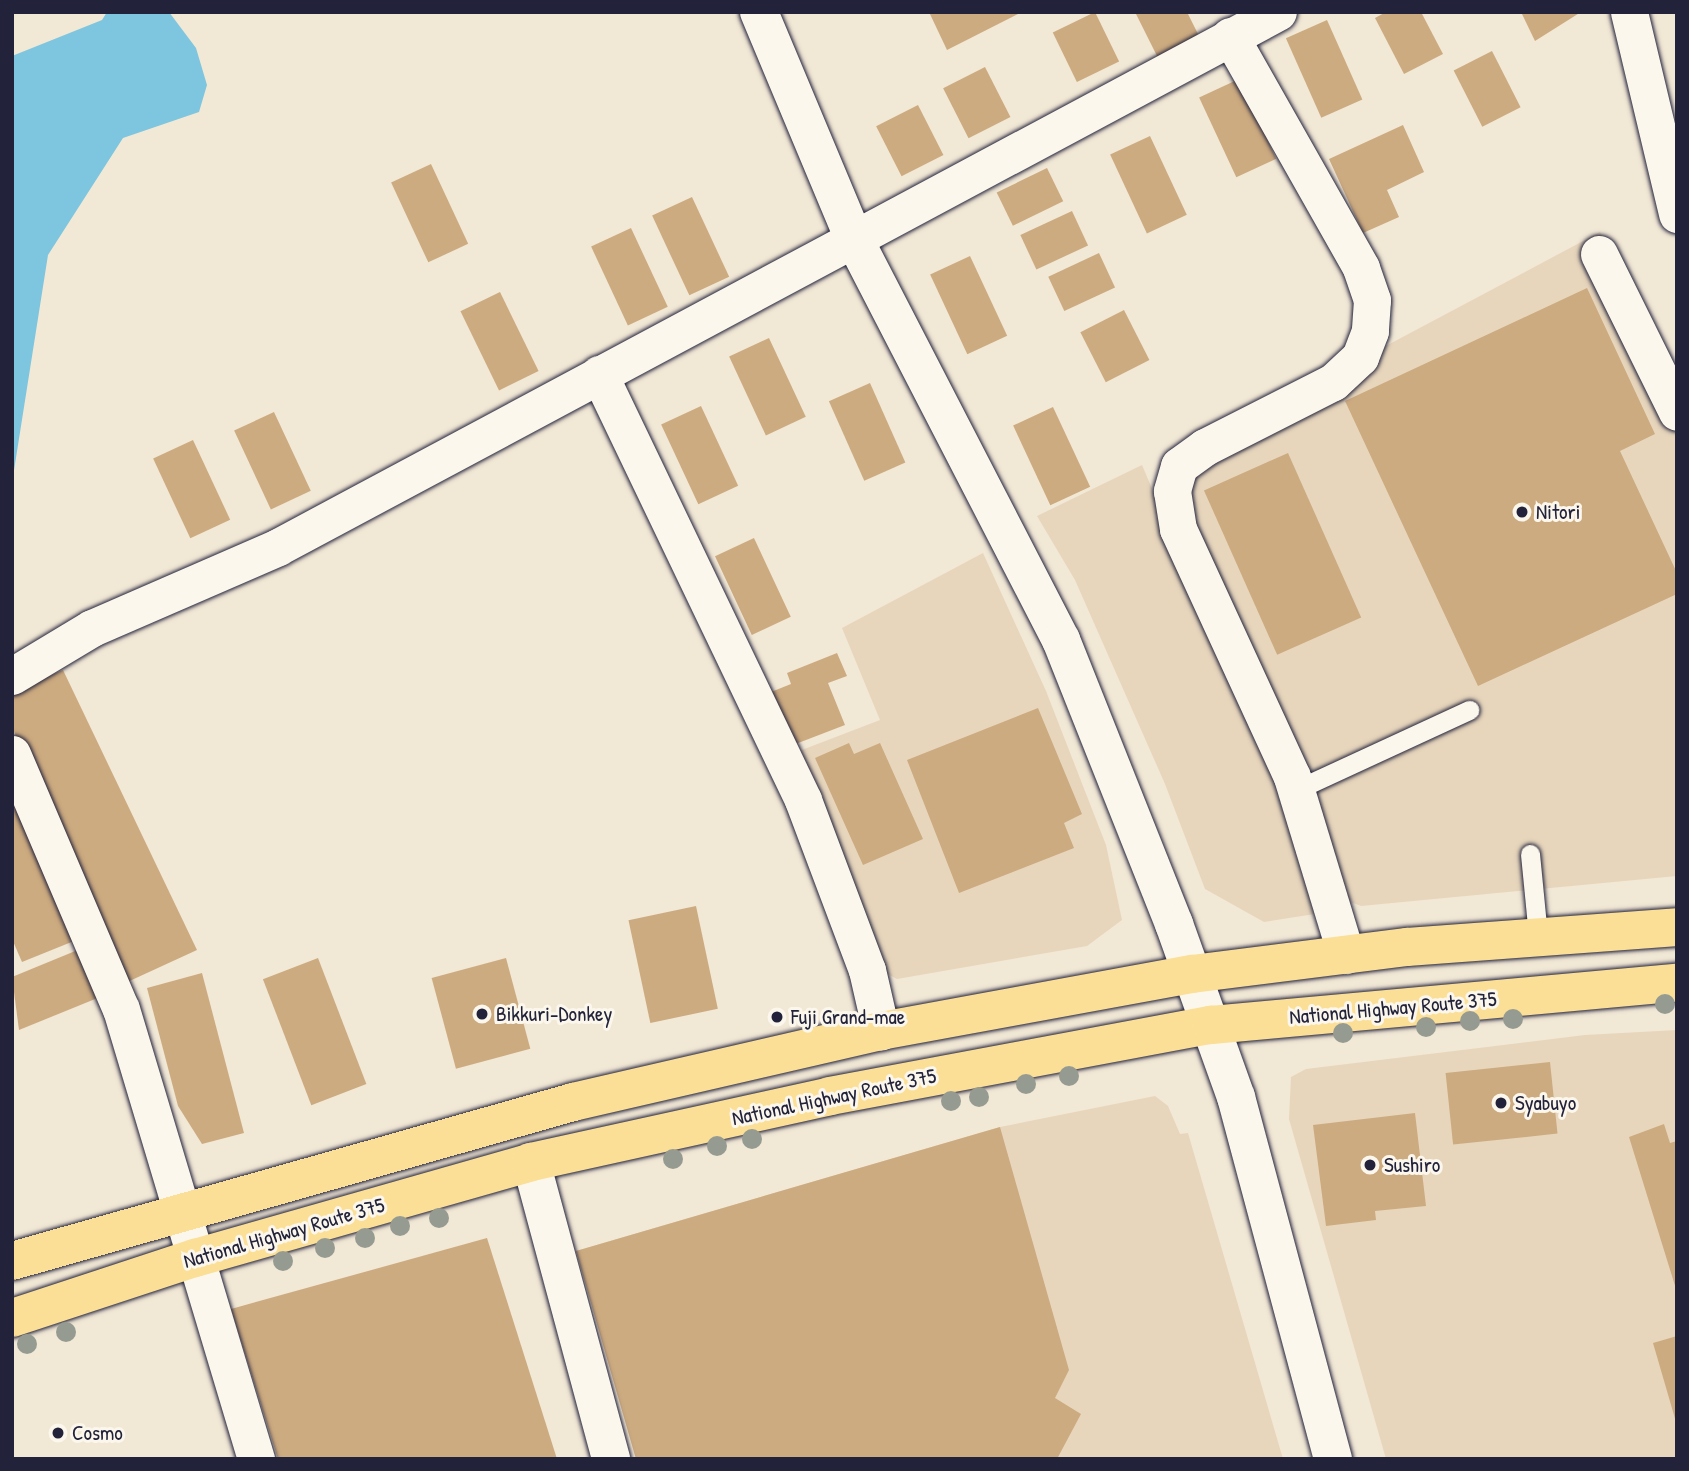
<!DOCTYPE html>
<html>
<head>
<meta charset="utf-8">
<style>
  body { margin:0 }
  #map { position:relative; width:1689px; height:1471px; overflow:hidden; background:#f2e8d6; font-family:"Patrick Hand",sans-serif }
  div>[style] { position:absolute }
  .built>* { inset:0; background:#e7d6bc }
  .water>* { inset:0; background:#7ec6df }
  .building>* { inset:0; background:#cdab80; transform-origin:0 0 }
  .roads { filter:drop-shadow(0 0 2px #22223b) drop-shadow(0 0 2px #22223b) }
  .lane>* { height:19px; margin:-9.5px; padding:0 9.5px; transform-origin:9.5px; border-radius:9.5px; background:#fbf7ec }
  .street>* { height:37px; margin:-18.5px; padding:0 18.5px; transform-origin:18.5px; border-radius:18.5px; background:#fbf7ec }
  .secondary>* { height:38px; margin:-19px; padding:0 19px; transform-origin:19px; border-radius:19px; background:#fbf7ec }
  .highway>* { height:38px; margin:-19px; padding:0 19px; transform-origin:19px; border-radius:19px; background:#fbdf96 }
  .trees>* { width:20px; height:20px; margin:-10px; border-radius:50%; background:#969b92 }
  .dots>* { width:19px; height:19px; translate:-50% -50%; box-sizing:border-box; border:4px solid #fbf7ec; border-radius:50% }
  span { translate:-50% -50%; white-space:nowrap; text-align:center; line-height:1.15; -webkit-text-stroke:6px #fbf7ec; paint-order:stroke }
  .poi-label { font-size:21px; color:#22223b }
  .left { translate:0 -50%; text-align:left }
  .street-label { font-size:21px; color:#22223b }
  .frame { position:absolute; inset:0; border:14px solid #22223b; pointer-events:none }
</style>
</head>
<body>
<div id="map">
  <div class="built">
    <i style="clip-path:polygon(1600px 232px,1677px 392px,1677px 876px,1361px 906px,1348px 901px,1192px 525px,1189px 492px,1199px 464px,1382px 348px)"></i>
    <i style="clip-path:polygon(1142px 465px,1294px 823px,1321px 913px,1264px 922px,1205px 889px,1165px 784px,1075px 580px,1037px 516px)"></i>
    <i style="clip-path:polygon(983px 553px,1046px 691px,1106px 845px,1122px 920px,1087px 946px,897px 979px,878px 969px,794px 753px,880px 720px,842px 628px)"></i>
    <i style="clip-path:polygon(1677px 1030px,1677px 1459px,1386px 1459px,1289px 1119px,1291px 1077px,1306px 1069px,1585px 1035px)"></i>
    <i style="clip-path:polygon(1155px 1096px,1168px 1106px,1180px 1134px,1188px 1133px,1283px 1459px,636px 1459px,576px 1251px,1000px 1127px)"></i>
  </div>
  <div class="water">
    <i style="clip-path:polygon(107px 12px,169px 12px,196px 48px,207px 85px,199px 112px,123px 138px,48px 255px,12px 483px,12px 56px,102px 20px)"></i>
  </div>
  <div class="building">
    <i style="clip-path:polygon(929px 12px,1022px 12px,947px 50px)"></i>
    <i style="left:1095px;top:12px;width:55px;height:47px;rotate:64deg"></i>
    <i style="clip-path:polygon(1135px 12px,1187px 12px,1201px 40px,1159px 60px)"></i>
    <i style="clip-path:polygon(1386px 12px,1421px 12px,1443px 54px,1404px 74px,1375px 18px)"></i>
    <i style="clip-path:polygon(1521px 12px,1581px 12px,1535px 41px)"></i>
    <i style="left:1327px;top:20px;width:87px;height:45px;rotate:66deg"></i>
    <i style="left:1492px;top:51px;width:63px;height:43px;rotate:63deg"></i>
    <i style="left:985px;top:67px;width:56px;height:47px;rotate:63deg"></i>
    <i style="left:1239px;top:79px;width:88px;height:44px;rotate:65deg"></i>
    <i style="left:918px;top:105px;width:56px;height:47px;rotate:63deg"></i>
    <i style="clip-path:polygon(1403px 125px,1424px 172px,1387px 190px,1399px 217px,1363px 233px,1329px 159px)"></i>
    <i style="left:1150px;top:136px;width:87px;height:44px;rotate:65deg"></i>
    <i style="left:431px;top:164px;width:88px;height:44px;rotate:65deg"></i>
    <i style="left:1047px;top:168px;width:37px;height:56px;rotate:64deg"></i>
    <i style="left:692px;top:197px;width:88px;height:44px;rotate:65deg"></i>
    <i style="left:1072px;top:211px;width:38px;height:57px;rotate:65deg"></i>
    <i style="left:631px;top:228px;width:87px;height:44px;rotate:65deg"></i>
    <i style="left:1099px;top:253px;width:38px;height:56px;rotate:65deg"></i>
    <i style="left:970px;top:256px;width:88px;height:44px;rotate:65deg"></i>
    <i style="clip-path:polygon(1587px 288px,1655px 434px,1620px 451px,1677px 573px,1677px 594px,1478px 686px,1345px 401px)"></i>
    <i style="left:500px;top:292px;width:88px;height:44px;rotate:64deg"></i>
    <i style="left:1124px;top:310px;width:56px;height:49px;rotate:63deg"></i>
    <i style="left:769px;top:338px;width:87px;height:44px;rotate:65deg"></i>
    <i style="left:870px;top:383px;width:87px;height:45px;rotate:66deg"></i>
    <i style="left:701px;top:406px;width:88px;height:44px;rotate:65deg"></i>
    <i style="left:1053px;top:407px;width:88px;height:44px;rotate:65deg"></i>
    <i style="left:274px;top:412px;width:87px;height:44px;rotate:65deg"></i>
    <i style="left:193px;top:440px;width:88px;height:44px;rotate:65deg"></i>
    <i style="left:1288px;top:453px;width:180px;height:92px;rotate:66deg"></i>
    <i style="left:754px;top:538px;width:87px;height:43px;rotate:65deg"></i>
    <i style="clip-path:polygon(837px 653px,847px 676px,828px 683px,845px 725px,793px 745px,771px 692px,791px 684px,787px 673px)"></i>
    <i style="clip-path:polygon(63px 670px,197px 950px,123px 984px,12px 727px,12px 692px)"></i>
    <i style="clip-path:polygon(1038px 708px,1082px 814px,1064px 823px,1074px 848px,959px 893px,907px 760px)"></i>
    <i style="clip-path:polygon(849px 743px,854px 754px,880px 743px,923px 839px,863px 865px,815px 758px)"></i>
    <i style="clip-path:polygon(12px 791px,74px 941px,22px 962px,12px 939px)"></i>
    <i style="left:696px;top:906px;width:105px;height:69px;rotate:78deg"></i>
    <i style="clip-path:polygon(85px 947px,105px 995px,19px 1030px,12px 977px)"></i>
    <i style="left:318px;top:958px;width:135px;height:59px;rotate:69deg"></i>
    <i style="left:506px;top:958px;width:94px;height:77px;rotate:75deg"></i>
    <i style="clip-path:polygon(202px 973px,244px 1133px,202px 1144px,178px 1106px,147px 988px)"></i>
    <i style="left:1550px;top:1062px;width:72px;height:105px;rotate:84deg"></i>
    <i style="clip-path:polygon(1415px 1113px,1426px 1206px,1375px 1211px,1376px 1220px,1326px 1226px,1313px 1125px)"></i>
    <i style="clip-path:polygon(1664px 1124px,1670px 1143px,1677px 1141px,1676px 1289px,1629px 1137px)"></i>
    <i style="clip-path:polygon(1000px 1127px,1069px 1370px,1055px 1398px,1081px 1414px,1057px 1459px,636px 1459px,576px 1251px)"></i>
    <i style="clip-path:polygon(487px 1238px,557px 1459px,278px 1459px,231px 1309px)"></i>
    <i style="clip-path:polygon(1677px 1336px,1677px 1422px,1676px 1422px,1653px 1343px)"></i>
  </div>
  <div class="roads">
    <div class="lane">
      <i style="left:1296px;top:790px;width:191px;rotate:-24.8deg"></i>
      <i style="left:1530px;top:854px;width:82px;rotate:84.4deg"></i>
    </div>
    <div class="street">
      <i style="left:1629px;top:12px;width:208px;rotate:76.6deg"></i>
      <i style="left:1230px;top:36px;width:266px;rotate:60.5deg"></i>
      <i style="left:1361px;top:268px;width:34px;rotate:71deg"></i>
      <i style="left:1372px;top:300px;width:31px;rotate:94deg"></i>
      <i style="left:1370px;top:331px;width:28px;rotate:111deg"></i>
      <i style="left:1360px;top:357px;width:37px;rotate:137deg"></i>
      <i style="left:1333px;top:382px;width:144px;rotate:153.1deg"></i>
      <i style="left:1205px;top:447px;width:32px;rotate:144deg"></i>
      <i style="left:1179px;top:466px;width:26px;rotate:106deg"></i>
      <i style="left:1172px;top:491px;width:38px;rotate:81deg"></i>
      <i style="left:1178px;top:529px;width:273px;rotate:65.3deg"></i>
      <i style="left:1292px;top:777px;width:186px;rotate:73.1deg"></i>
      <i style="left:1599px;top:254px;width:176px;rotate:63.7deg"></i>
      <i style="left:599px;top:374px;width:472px;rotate:64.4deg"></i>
      <i style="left:803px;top:800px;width:182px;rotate:69.4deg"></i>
      <i style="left:867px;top:970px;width:63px;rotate:77.1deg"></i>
      <i style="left:12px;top:676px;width:93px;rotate:-31deg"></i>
      <i style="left:92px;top:628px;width:203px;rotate:-23.5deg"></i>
      <i style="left:278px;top:547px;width:1134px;rotate:-28.15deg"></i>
      <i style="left:12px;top:754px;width:277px;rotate:66.9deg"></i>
      <i style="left:121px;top:1009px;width:470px;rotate:73.3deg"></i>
    </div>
    <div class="secondary">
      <i style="left:759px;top:12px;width:244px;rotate:67.3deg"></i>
      <i style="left:853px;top:237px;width:454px;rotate:62.7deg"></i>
      <i style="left:1061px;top:640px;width:306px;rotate:68.3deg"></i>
      <i style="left:1174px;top:924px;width:184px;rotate:70.3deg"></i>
      <i style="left:1236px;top:1097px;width:375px;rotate:75deg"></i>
      <i style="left:531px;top:1162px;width:308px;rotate:74.9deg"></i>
    </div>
    <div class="highway">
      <i style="left:12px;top:1261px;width:583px;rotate:-15.82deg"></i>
      <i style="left:573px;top:1102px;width:316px;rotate:-13deg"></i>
      <i style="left:881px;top:1031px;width:316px;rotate:-10.4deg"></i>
      <i style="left:1192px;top:974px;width:217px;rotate:-7.2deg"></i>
      <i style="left:1407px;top:947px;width:271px;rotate:-4.2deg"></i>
      <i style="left:12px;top:1318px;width:193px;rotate:-18.2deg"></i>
      <i style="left:195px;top:1258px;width:349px;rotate:-15.9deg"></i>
      <i style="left:531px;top:1162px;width:306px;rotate:-12.4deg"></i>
      <i style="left:830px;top:1096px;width:388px;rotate:-10.6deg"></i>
      <i style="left:1211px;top:1025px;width:468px;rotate:-5.2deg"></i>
    </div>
  </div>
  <div class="trees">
    <i style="left:1665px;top:1004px"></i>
    <i style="left:1513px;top:1019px"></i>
    <i style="left:1470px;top:1021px"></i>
    <i style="left:1426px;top:1027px"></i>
    <i style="left:1343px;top:1033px"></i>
    <i style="left:1069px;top:1076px"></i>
    <i style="left:1026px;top:1084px"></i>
    <i style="left:979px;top:1097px"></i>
    <i style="left:951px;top:1101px"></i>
    <i style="left:752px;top:1139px"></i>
    <i style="left:717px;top:1146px"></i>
    <i style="left:673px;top:1159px"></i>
    <i style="left:439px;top:1218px"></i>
    <i style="left:400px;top:1226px"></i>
    <i style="left:365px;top:1238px"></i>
    <i style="left:325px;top:1248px"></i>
    <i style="left:283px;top:1261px"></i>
    <i style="left:66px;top:1332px"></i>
    <i style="left:27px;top:1344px"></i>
  </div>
  <div class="dots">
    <i style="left:1522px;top:512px;background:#22223b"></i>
    <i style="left:482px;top:1014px;background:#22223b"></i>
    <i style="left:777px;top:1017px;background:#22223b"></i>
    <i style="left:1501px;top:1103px;background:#22223b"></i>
    <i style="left:1370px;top:1165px;background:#22223b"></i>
    <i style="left:58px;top:1433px;background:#22223b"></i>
  </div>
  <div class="poi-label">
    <span class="left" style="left:1536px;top:512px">Nitori</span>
    <span class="left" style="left:496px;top:1014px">Bikkuri-Donkey</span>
    <span class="left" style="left:791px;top:1017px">Fuji Grand-mae</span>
    <span class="left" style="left:1515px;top:1103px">Syabuyo</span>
    <span class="left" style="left:1384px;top:1165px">Sushiro</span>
    <span class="left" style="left:72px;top:1433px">Cosmo</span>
  </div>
  <div class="street-label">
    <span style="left:1393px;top:1008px;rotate:-5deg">National Highway Route 375</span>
    <span style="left:834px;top:1097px;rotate:-12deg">National Highway Route 375</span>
    <span style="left:284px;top:1233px;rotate:-16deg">National Highway Route 375</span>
  </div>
  <div class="frame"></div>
</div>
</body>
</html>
